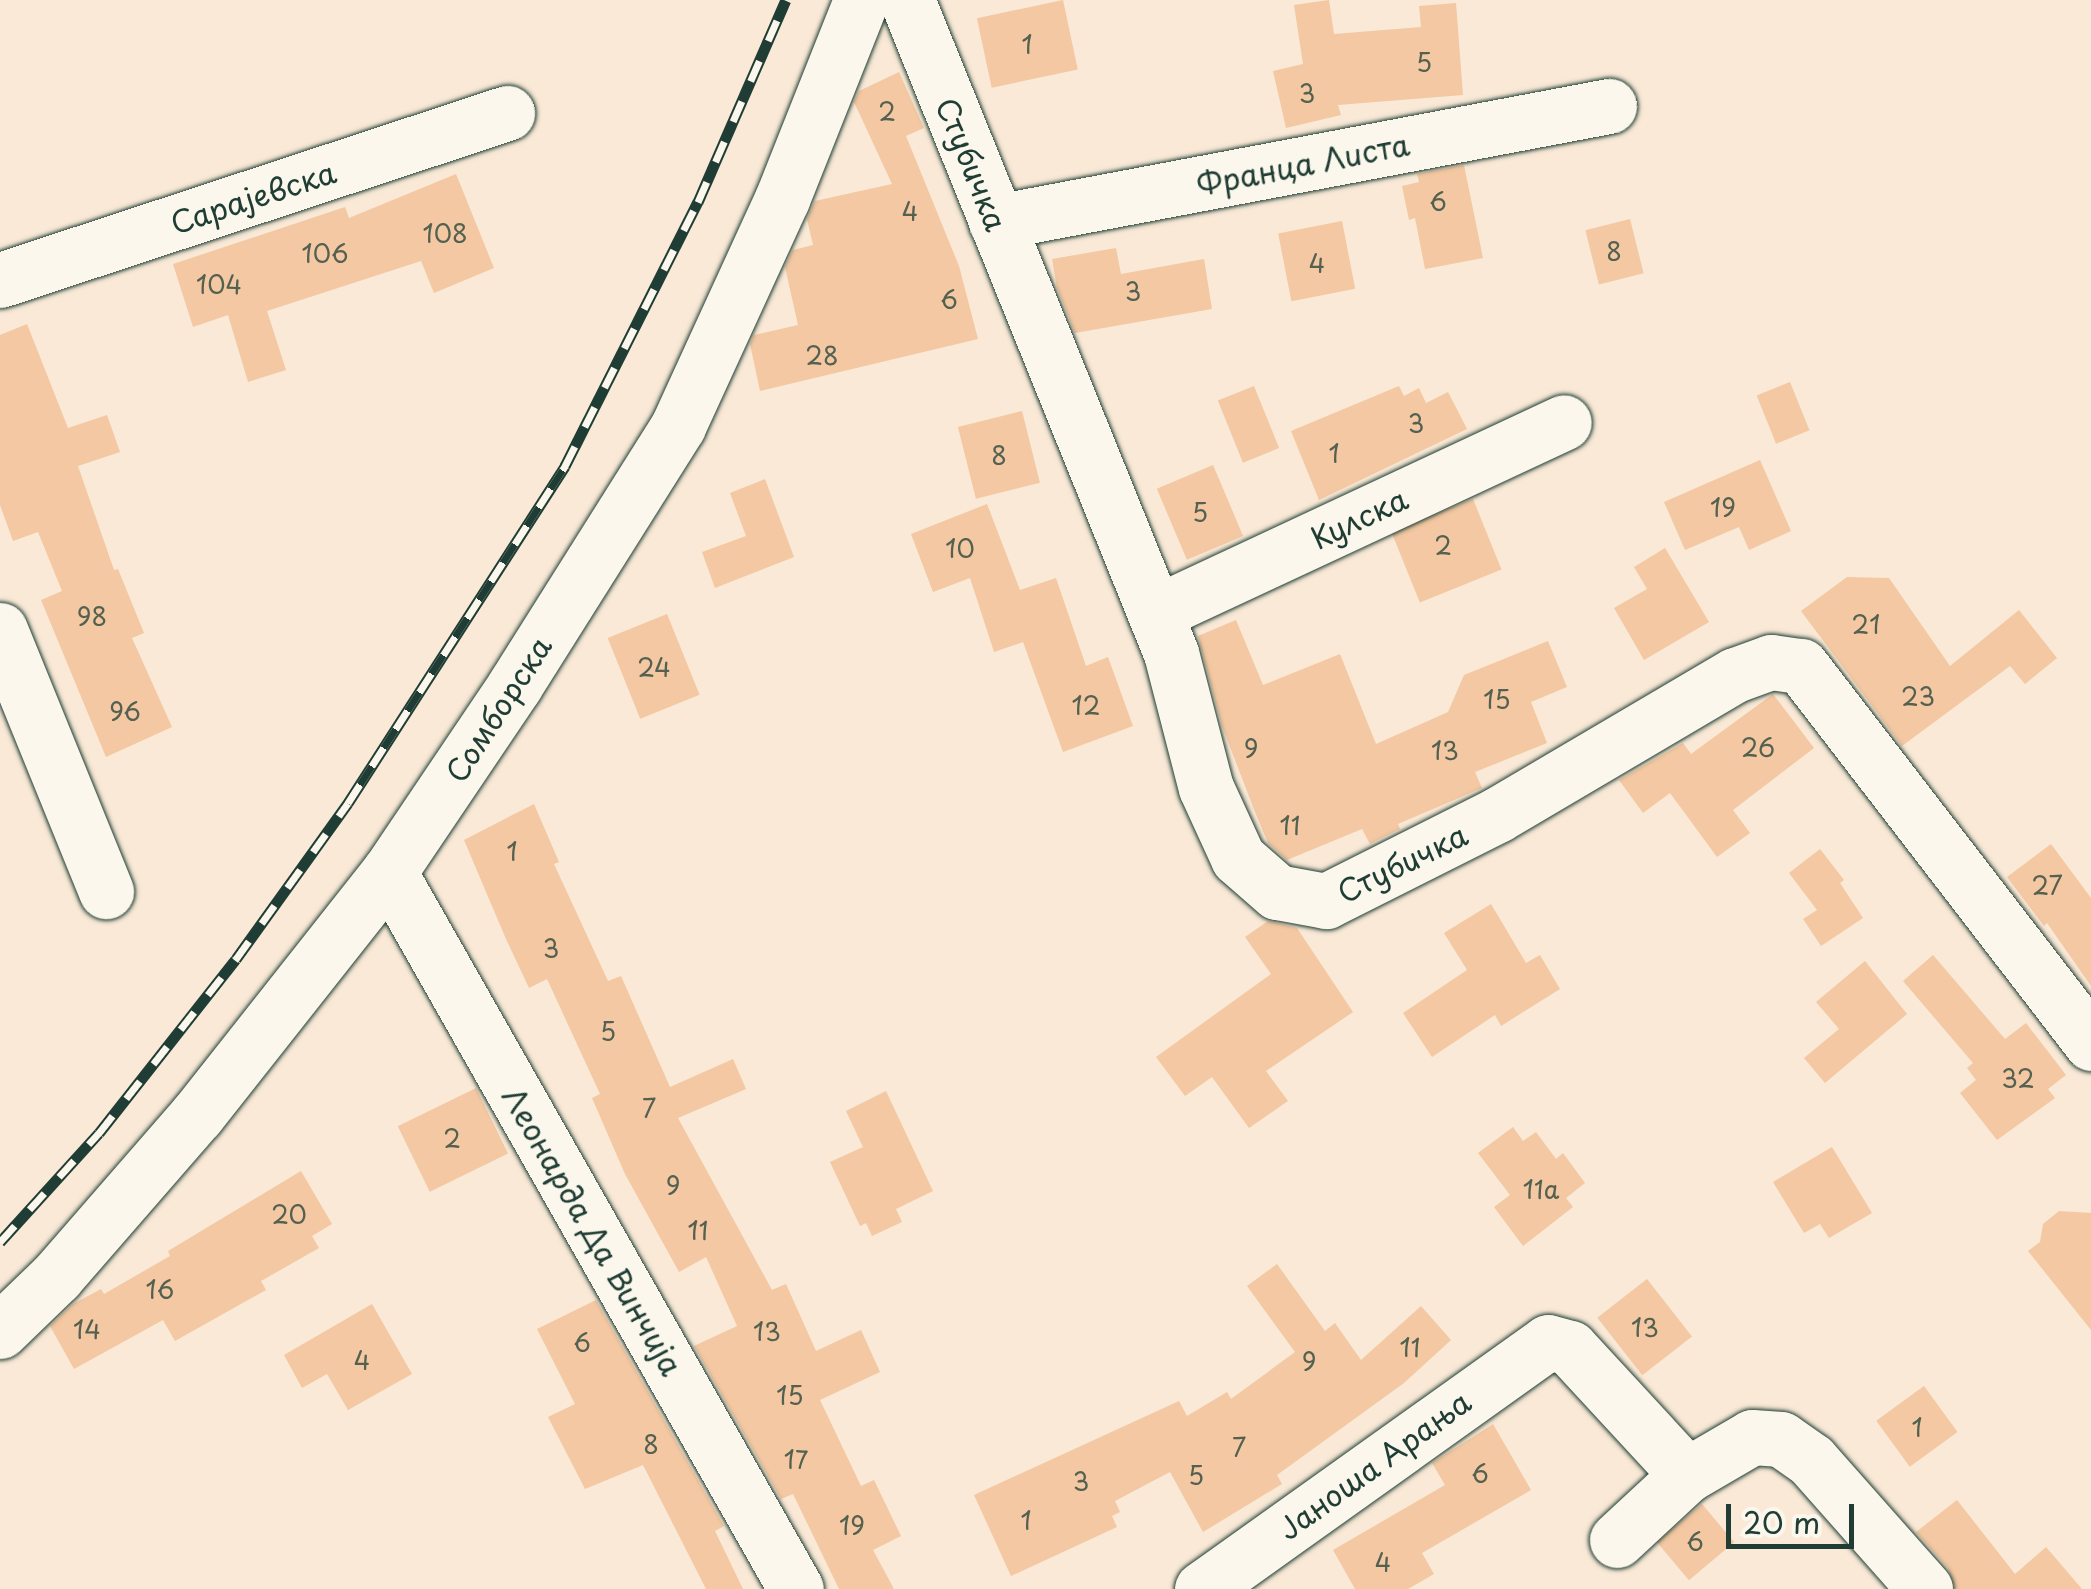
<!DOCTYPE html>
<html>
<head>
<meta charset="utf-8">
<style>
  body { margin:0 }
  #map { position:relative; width:2091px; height:1589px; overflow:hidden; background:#f9e9d6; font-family:"Playpen Sans",sans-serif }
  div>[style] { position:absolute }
  .building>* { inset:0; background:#f3c8a2; transform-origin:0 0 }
  .roads { filter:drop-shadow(0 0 2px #1f3d34) drop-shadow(0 0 2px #1f3d34) }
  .minor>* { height:55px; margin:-27.5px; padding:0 27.5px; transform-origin:27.5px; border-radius:27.5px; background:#fbf7ec }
  .rail>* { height:11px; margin-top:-5.5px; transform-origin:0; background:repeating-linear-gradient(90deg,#fbf7ec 0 22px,#1f3d34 0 44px); box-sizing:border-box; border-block:2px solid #1f3d34 }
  span { translate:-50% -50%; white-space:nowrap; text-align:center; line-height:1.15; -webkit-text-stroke:10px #fbf7ec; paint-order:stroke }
  .number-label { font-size:25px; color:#546050 }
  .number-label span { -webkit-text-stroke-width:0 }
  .street-label { font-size:30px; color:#1f3d34 }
  .scale { position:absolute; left:1726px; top:1504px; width:128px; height:45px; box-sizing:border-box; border:5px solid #1f3d34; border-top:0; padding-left:12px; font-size:30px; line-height:35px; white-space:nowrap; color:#1f3d34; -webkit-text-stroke:8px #fbf7ec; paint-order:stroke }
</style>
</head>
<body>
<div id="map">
  <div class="building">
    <i style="left:1063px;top:0;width:71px;height:88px;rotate:78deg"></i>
    <i style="clip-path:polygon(1329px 0,1334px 34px,1421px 27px,1419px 6px,1456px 3px,1463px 95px,1338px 105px,1341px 115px,1286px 128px,1273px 71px,1303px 64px,1294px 5px)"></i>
    <i style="clip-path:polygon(899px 72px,924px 128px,906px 136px,959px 266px,978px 339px,760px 391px,750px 344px,754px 335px,798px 325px,785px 267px,793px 250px,813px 245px,807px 219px,815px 201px,892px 184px,854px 102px,859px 91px)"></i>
    <i style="clip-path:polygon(1464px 165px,1483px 258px,1425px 269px,1415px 218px,1409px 220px,1402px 186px,1419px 182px,1417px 174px)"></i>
    <i style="clip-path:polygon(456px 174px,494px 268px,434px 293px,421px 261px,267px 311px,286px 370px,248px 382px,228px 315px,193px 327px,173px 264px,345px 207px,349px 218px)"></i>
    <i style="left:1630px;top:219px;width:56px;height:46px;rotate:76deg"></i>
    <i style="left:1342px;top:221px;width:69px;height:65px;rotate:79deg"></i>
    <i style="clip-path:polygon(1116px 248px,1121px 274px,1204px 259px,1212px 309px,1075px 333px,1057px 288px,1052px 259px)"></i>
    <i style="clip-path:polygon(27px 324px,68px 428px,107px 415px,120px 452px,78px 466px,114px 570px,118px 569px,144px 633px,132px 638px,172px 727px,106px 757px,41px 600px,62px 591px,38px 532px,13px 541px,0 505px,0 335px)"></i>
    <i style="left:1790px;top:382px;width:52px;height:36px;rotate:68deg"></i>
    <i style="left:1254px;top:386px;width:67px;height:39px;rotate:68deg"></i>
    <i style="clip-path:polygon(1399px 386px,1404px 396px,1419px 388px,1426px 403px,1448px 392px,1467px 429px,1319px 500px,1291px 431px)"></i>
    <i style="left:1022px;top:411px;width:74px;height:66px;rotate:76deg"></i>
    <i style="clip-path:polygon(1760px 460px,1791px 531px,1749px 550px,1739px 527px,1685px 550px,1664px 502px)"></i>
    <i style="left:1213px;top:465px;width:77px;height:61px;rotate:67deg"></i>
    <i style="clip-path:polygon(765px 479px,794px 557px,715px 588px,702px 552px,746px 536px,730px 493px)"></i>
    <i style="left:1473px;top:499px;width:76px;height:88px;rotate:68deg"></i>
    <i style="clip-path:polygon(987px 504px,1020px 590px,1056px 578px,1086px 666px,1108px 657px,1133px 726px,1063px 752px,1023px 642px,994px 652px,970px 578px,933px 592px,911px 534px)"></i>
    <i style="clip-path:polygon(1665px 548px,1709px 622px,1644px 660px,1614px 608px,1647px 589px,1634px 567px)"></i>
    <i style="clip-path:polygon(1847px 577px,1889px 578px,1950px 666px,2019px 610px,2057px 658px,2025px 684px,2010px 666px,1902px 746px,1801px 611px)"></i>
    <i style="left:667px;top:614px;width:87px;height:64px;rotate:68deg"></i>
    <i style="clip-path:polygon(1236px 620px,1263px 685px,1340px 654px,1376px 744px,1448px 712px,1464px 675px,1548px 641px,1567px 687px,1531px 702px,1547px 743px,1475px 772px,1482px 788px,1398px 824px,1400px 829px,1370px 844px,1362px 829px,1287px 860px,1268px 843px,1253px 807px,1222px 726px,1198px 636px)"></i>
    <i style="clip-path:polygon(1773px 694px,1814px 748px,1733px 810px,1750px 833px,1717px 857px,1670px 793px,1643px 813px,1619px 780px,1683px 743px,1691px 754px)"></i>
    <i style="clip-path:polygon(534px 804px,559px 862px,554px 864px,608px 981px,621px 976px,670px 1087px,733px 1059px,746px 1089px,678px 1118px,772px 1290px,786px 1284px,816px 1351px,861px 1330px,880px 1372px,820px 1400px,861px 1486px,874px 1480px,901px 1536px,873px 1550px,894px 1589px,839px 1589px,793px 1494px,781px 1499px,694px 1346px,737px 1326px,706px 1257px,679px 1272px,625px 1174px,592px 1098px,600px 1094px,547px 979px,529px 988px,506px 939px,464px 840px)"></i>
    <i style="clip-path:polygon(2051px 844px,2091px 898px,2091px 986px,2047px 923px,2044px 926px,2007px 877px)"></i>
    <i style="clip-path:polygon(1820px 849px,1844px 880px,1840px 883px,1863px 918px,1821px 946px,1803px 919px,1817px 910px,1789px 873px)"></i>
    <i style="clip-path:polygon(1491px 904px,1526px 963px,1540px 955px,1560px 989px,1501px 1026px,1495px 1015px,1432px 1057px,1403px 1013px,1467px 970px,1444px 933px)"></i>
    <i style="clip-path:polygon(1268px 921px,1297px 928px,1353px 1012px,1266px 1071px,1288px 1101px,1249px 1128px,1212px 1077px,1185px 1096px,1156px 1057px,1271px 974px,1245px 937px)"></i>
    <i style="clip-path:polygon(1933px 955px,2005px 1039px,2026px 1023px,2066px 1075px,2048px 1089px,2055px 1098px,1997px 1140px,1960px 1093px,1976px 1080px,1967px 1068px,1973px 1063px,1903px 981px)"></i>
    <i style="clip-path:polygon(1865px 961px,1907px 1014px,1825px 1083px,1804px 1058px,1839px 1029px,1816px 1002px)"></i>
    <i style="left:476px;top:1088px;width:73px;height:87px;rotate:64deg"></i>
    <i style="clip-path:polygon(886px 1091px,933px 1191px,896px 1209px,902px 1222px,872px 1236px,866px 1223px,860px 1226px,830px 1162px,863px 1147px,846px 1111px)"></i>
    <i style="clip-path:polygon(1513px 1127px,1523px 1141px,1536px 1132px,1556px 1159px,1563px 1153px,1585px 1183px,1566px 1198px,1573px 1207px,1523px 1246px,1494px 1207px,1510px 1195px,1478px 1153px)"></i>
    <i style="clip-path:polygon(1832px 1147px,1872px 1213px,1829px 1238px,1820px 1224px,1804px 1233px,1773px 1182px)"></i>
    <i style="clip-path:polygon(301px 1171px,332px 1224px,312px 1236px,319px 1248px,261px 1281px,266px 1290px,175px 1341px,163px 1320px,74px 1369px,50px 1326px,73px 1304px,101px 1289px,104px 1294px,170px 1256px,168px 1251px)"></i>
    <i style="clip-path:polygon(2059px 1211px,2091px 1213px,2091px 1330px,2028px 1251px,2040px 1242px,2043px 1224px)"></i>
    <i style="clip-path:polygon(1277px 1264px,1325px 1331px,1335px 1323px,1361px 1360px,1421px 1306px,1451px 1340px,1404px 1383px,1277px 1475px,1282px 1484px,1203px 1532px,1170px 1472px,1115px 1501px,1120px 1512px,1112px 1516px,1117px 1527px,1011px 1576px,974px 1495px,1179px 1401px,1187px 1416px,1227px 1392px,1231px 1399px,1295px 1352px,1247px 1286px)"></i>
    <i style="left:1647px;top:1279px;width:73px;height:63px;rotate:52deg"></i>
    <i style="clip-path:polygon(596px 1300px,724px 1526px,715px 1531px,743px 1589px,706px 1589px,643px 1465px,585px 1489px,548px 1417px,575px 1404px,537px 1329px)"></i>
    <i style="clip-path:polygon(372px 1304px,412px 1374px,348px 1410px,327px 1374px,302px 1388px,284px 1355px)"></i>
    <i style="left:1924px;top:1386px;width:57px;height:59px;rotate:54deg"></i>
    <i style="clip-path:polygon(1493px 1424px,1531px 1490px,1422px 1553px,1434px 1574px,1408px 1589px,1355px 1589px,1333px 1550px,1445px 1485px,1432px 1463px)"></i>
    <i style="clip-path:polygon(1957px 1500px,2015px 1574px,2046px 1547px,2082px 1589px,1955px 1589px,1948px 1568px,1916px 1532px)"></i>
    <i style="left:1702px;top:1504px;width:50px;height:59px;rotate:50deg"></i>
  </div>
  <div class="roads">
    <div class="minor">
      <i style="left:907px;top:0;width:704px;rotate:67.99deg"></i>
      <i style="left:1171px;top:653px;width:139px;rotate:75.5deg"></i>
      <i style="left:1206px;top:788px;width:77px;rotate:65.4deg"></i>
      <i style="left:1238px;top:858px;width:52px;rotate:41.1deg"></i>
      <i style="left:1277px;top:892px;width:50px;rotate:10.4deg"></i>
      <i style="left:1326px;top:901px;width:191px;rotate:-26.7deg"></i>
      <i style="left:1497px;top:815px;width:276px;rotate:-30.5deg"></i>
      <i style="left:1735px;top:675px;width:38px;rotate:-20deg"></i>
      <i style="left:1771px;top:662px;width:30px;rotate:8deg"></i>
      <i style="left:1801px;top:666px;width:476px;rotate:52.4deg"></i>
      <i style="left:996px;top:222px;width:624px;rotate:-10.72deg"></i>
      <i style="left:0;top:280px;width:534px;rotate:-18.23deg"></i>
      <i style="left:1155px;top:613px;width:451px;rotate:-25deg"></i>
      <i style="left:0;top:630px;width:282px;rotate:67.9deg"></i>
      <i style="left:389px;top:872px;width:824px;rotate:60.42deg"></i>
      <i style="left:0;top:1331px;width:78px;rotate:-44deg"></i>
      <i style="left:56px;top:1277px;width:215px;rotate:-49deg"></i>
      <i style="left:197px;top:1115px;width:310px;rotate:-51.7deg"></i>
      <i style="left:389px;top:872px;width:225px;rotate:-56deg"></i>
      <i style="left:515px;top:685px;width:306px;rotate:-57.8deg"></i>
      <i style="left:678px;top:426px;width:250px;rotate:-65.4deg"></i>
      <i style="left:782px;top:199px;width:214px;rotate:-68.3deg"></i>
      <i style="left:1617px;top:1540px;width:96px;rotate:-42.9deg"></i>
      <i style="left:1202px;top:1589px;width:425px;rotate:-35.5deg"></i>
      <i style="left:1548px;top:1342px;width:23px;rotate:15deg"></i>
      <i style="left:1570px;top:1348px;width:173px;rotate:47.3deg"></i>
      <i style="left:1687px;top:1475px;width:75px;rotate:-30.3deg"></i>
      <i style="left:1752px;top:1437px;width:29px;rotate:4deg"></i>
      <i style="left:1781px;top:1439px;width:37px;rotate:35deg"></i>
      <i style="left:1811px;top:1460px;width:172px;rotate:48.5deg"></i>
    </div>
  </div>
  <div class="rail">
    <i style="left:0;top:1242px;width:147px;rotate:-47.8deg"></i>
    <i style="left:99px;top:1133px;width:221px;rotate:-51.8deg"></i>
    <i style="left:236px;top:959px;width:192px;rotate:-54.3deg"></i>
    <i style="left:348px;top:803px;width:401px;rotate:-57.2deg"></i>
    <i style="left:565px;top:466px;width:296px;rotate:-63.3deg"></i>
    <i style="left:698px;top:202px;width:220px;rotate:-66.5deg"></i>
  </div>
  <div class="number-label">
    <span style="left:1027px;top:44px">1</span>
    <span style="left:1424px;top:62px">5</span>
    <span style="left:1307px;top:93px">3</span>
    <span style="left:887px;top:111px">2</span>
    <span style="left:1438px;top:201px">6</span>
    <span style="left:910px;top:211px">4</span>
    <span style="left:445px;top:233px">108</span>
    <span style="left:1614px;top:251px">8</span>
    <span style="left:325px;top:253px">106</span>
    <span style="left:1317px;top:263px">4</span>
    <span style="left:219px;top:284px">104</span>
    <span style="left:1133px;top:291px">3</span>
    <span style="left:949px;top:299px">6</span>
    <span style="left:822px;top:355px">28</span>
    <span style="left:1416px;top:423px">3</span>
    <span style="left:1334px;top:453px">1</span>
    <span style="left:999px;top:455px">8</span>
    <span style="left:1723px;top:507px">19</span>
    <span style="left:1200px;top:512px">5</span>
    <span style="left:1443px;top:545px">2</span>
    <span style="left:960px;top:548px">10</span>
    <span style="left:92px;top:616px">98</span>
    <span style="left:1866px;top:624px">21</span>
    <span style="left:654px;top:667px">24</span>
    <span style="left:1918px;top:696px">23</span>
    <span style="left:1497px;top:699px">15</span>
    <span style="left:1086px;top:705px">12</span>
    <span style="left:125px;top:711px">96</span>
    <span style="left:1758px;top:747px">26</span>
    <span style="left:1251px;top:748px">9</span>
    <span style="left:1445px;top:750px">13</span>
    <span style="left:1290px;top:825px">11</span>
    <span style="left:512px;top:851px">1</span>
    <span style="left:2047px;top:885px">27</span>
    <span style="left:551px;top:948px">3</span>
    <span style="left:608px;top:1031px">5</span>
    <span style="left:2018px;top:1078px">32</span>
    <span style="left:649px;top:1108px">7</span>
    <span style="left:452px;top:1138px">2</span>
    <span style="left:673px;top:1185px">9</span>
    <span style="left:1541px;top:1189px">11a</span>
    <span style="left:289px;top:1214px">20</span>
    <span style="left:698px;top:1230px">11</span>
    <span style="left:160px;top:1289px">16</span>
    <span style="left:1645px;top:1327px">13</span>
    <span style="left:87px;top:1329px">14</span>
    <span style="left:767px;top:1331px">13</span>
    <span style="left:582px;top:1342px">6</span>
    <span style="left:1410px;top:1347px">11</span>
    <span style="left:362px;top:1360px">4</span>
    <span style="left:1309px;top:1361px">9</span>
    <span style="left:790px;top:1395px">15</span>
    <span style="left:1917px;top:1427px">1</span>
    <span style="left:651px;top:1444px">8</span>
    <span style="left:1239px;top:1447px">7</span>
    <span style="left:796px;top:1459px">17</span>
    <span style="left:1480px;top:1473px">6</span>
    <span style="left:1196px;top:1475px">5</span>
    <span style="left:1081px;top:1481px">3</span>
    <span style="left:1026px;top:1520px">1</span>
    <span style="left:852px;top:1525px">19</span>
    <span style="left:1695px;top:1541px">6</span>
    <span style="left:1383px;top:1562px">4</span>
  </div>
  <div class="street-label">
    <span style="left:972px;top:164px;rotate:68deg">Стубичка</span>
    <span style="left:1303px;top:164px;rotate:-11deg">Франца Листа</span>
    <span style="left:253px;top:197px;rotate:-18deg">Сарајевска</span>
    <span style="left:1359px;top:518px;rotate:-25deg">Кулска</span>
    <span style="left:498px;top:709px;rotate:-57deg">Сомборска</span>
    <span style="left:1402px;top:863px;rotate:-26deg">Стубичка</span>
    <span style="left:593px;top:1231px;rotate:60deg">Леонарда Да Винчија</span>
    <span style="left:1374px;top:1465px;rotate:-36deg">Јаноша Арања</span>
  </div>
  <div class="scale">20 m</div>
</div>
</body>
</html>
